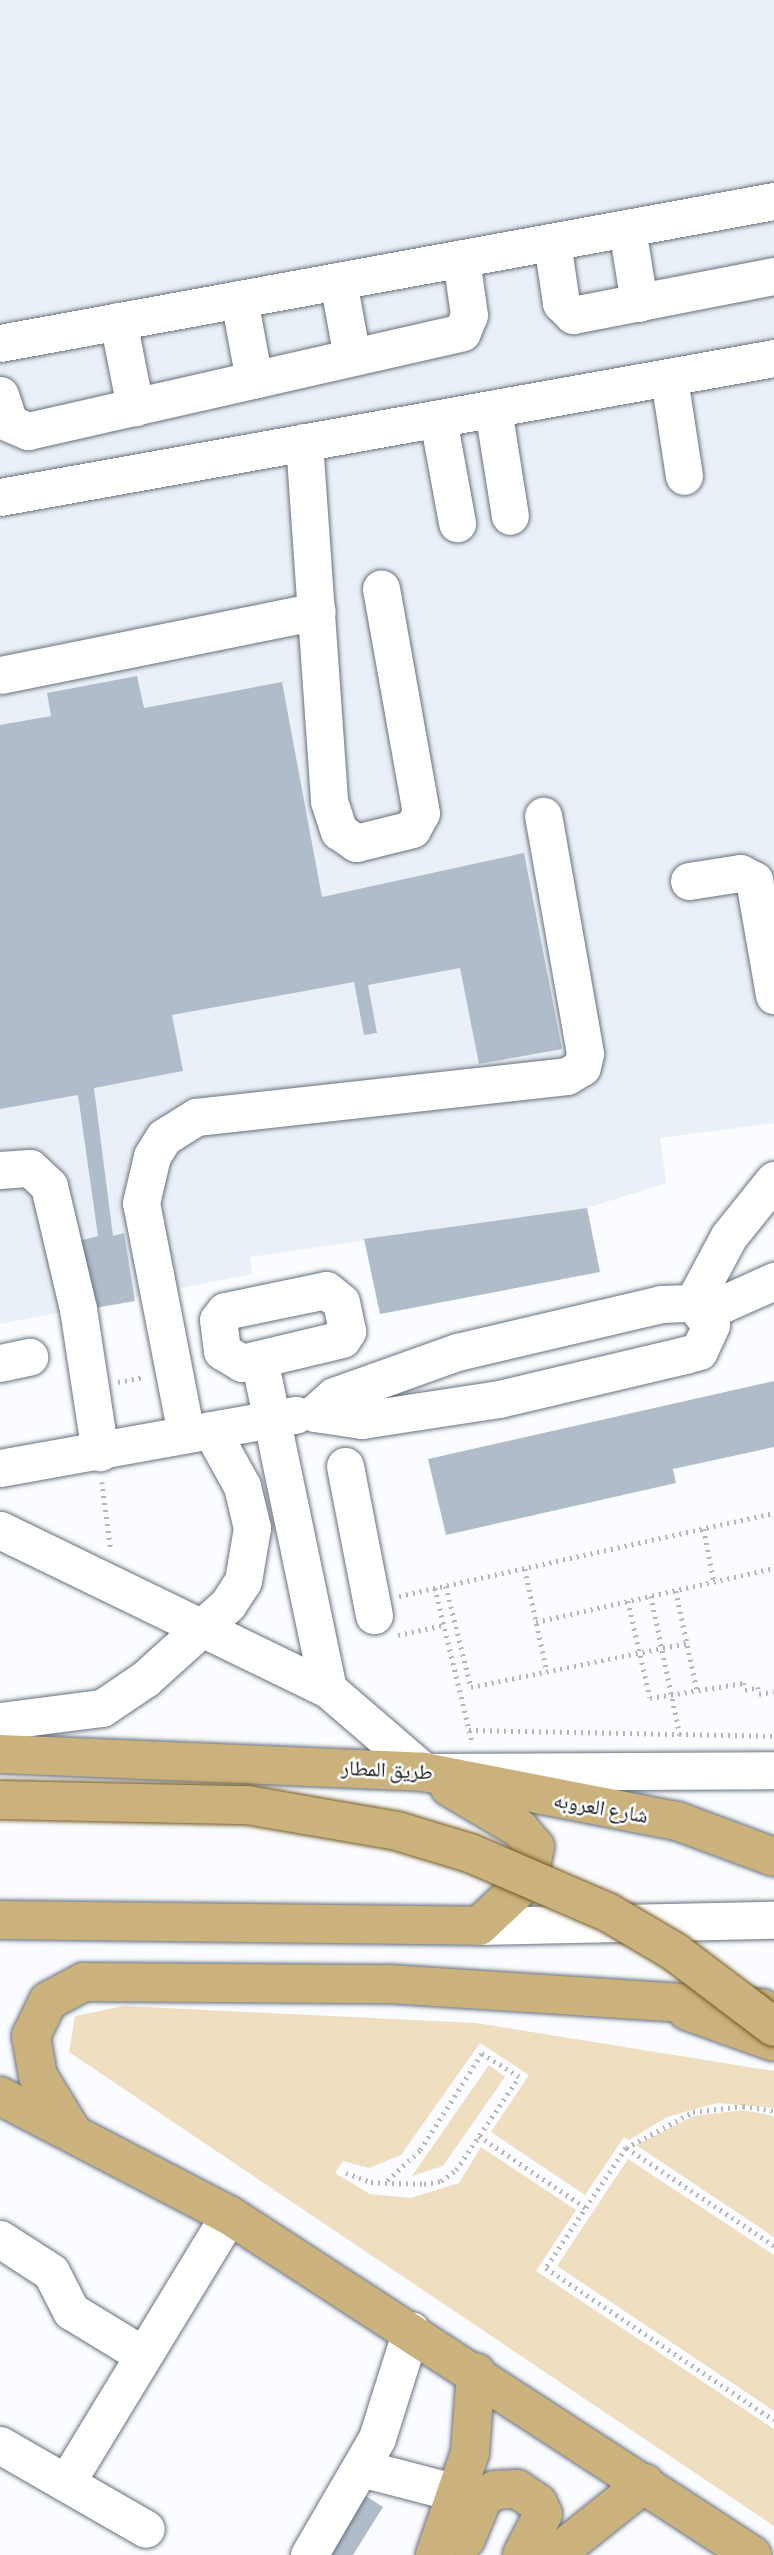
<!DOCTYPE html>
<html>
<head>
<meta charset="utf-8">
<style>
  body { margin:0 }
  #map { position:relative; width:774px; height:2555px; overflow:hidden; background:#fafcff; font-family:Commissioner,"Noto Naskh Arabic",sans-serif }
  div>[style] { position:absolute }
  .built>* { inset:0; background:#eaf0f7 }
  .green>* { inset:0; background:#efdec0 }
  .building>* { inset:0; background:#b1bcca }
  .path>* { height:4.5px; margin-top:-2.25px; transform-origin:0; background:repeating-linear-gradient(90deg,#b4b6ba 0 2px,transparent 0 7px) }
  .roads { filter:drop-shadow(0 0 2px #68717e) drop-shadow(0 0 2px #68717e) }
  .minor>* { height:37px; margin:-18.5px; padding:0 18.5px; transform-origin:18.5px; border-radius:18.5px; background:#fff }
  .major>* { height:38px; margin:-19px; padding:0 19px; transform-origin:19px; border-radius:19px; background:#cbb27c }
  .bridges { filter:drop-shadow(0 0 2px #735920) drop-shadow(0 0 2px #735920) }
  .major-bridge>* { height:38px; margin:-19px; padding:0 19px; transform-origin:19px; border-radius:19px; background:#cbb27c }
  span { translate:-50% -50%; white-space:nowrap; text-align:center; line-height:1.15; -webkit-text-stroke:5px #fff; paint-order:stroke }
  .street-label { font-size:21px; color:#101318 }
</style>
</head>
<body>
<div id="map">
  <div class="built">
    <i style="clip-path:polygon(0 0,774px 0,774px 1123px,660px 1138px,666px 1183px,587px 1208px,250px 1257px,252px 1274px,0 1324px)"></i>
  </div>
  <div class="green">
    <i style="clip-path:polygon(124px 2006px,476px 2023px,774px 2071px,774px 2108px,717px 2103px,667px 2117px,629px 2140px,624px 2137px,585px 2195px,491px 2132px,529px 2075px,480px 2043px,401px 2155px,369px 2168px,343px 2161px,335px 2173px,370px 2194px,411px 2198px,459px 2183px,481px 2147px,576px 2210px,536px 2271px,774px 2429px,774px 2526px,69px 2052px,75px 2016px)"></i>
    <i style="clip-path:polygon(489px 2065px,505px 2077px,443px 2166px,412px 2176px)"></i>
    <i style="clip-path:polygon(743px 2110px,774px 2116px,774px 2237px,636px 2145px,694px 2116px)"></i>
    <i style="clip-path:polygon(628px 2159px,774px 2255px,774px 2411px,557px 2266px)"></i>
  </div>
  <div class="building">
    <i style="clip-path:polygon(137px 676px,144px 708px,282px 682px,322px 897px,524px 853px,562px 1049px,479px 1064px,460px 968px,368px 985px,377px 1033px,364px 1035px,354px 982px,172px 1015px,183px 1071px,94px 1088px,113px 1236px,124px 1233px,135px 1301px,89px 1309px,75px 1242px,98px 1236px,78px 1095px,0 1109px,0 725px,51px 716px,47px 693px)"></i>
    <i style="clip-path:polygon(587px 1208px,600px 1272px,380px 1314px,364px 1239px)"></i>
    <i style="clip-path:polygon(774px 1381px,774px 1447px,673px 1469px,676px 1483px,446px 1535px,428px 1459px)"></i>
    <i style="clip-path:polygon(358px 2491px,383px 2507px,353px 2555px,325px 2555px)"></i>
  </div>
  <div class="path">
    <i style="left:118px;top:1382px;width:26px;rotate:-11deg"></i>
    <i style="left:102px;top:1482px;width:69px;rotate:82.5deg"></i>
    <i style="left:704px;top:1529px;width:54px;rotate:79.3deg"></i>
    <i style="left:525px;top:1569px;width:105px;rotate:77.9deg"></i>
    <i style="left:446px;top:1586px;width:104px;rotate:76.1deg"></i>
    <i style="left:471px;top:1687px;width:220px;rotate:-11.5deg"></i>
    <i style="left:435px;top:1588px;width:157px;rotate:76.4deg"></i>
    <i style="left:676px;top:1591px;width:101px;rotate:78deg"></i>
    <i style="left:399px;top:1596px;width:384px;rotate:-12.5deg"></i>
    <i style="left:651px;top:1596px;width:142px;rotate:78.2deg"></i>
    <i style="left:628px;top:1601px;width:99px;rotate:77.2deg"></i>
    <i style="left:650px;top:1698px;width:95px;rotate:-9.1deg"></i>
    <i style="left:744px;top:1683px;width:7px;rotate:82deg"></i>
    <i style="left:745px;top:1690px;width:13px;rotate:-13deg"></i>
    <i style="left:758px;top:1687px;width:7px;rotate:82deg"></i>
    <i style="left:759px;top:1694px;width:15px;rotate:-11deg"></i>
    <i style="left:536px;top:1622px;width:244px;rotate:-12.8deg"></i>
    <i style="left:398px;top:1635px;width:47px;rotate:-12.3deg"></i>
    <i style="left:469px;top:1730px;width:305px;rotate:1.1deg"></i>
    <i style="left:479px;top:2136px;width:129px;rotate:33.9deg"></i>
    <i style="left:626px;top:2148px;width:76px;rotate:-28.2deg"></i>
    <i style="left:693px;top:2112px;width:50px;rotate:-6.8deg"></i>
    <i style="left:743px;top:2106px;width:31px;rotate:9deg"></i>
    <i style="left:346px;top:2173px;width:27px;rotate:20deg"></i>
    <i style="left:371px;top:2182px;width:14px;rotate:4deg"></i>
    <i style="left:385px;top:2183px;width:39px;rotate:1deg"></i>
    <i style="left:424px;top:2184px;width:17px;rotate:-10deg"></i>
    <i style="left:441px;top:2181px;width:19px;rotate:-36deg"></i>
    <i style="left:456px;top:2170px;width:112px;rotate:-55.9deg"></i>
    <i style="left:519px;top:2077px;width:44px;rotate:-148.1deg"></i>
    <i style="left:482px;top:2054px;width:115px;rotate:122.6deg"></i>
    <i style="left:420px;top:2151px;width:47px;rotate:137.6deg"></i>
    <i style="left:774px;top:2246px;width:178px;rotate:-146.5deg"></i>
    <i style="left:626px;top:2148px;width:144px;rotate:123.7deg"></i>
    <i style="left:546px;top:2268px;width:274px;rotate:33.7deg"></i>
  </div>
  <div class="roads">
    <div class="minor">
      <i style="left:627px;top:228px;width:76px;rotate:80.9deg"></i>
      <i style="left:552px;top:242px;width:62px;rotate:81.6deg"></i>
      <i style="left:561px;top:303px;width:17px;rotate:45deg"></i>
      <i style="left:573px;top:315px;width:205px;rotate:-11deg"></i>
      <i style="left:338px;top:281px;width:77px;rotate:79.6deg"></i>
      <i style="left:239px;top:299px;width:82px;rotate:79.5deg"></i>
      <i style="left:118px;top:321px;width:88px;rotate:78.8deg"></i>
      <i style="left:0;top:343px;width:787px;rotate:-10.4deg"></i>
      <i style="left:669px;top:378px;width:99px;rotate:81.3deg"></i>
      <i style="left:0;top:395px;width:29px;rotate:72deg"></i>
      <i style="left:9px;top:423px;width:21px;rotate:23deg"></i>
      <i style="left:28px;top:431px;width:445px;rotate:-12.8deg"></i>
      <i style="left:462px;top:332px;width:18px;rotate:-68deg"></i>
      <i style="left:469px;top:315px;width:57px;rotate:-98.1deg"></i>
      <i style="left:493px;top:409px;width:108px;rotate:81deg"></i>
      <i style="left:438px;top:419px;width:106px;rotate:79.6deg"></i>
      <i style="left:304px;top:442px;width:360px;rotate:86deg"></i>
      <i style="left:329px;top:801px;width:32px;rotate:72deg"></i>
      <i style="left:339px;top:831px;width:21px;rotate:35deg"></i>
      <i style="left:356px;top:843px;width:58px;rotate:-14deg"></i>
      <i style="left:412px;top:829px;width:18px;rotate:-61deg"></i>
      <i style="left:421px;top:813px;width:228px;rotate:-100.1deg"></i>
      <i style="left:0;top:497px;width:786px;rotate:-10.18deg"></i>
      <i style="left:0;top:675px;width:323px;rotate:-11.4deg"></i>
      <i style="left:689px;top:881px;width:52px;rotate:-8.9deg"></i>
      <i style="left:740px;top:873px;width:16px;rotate:27deg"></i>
      <i style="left:754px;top:880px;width:117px;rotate:80.1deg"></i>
      <i style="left:0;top:1170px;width:30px;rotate:-4deg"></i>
      <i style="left:30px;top:1168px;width:26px;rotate:43deg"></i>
      <i style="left:49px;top:1186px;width:126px;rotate:76.7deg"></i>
      <i style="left:78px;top:1309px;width:145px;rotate:81.3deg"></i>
      <i style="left:326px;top:1290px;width:19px;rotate:39deg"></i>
      <i style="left:341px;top:1302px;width:30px;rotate:78deg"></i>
      <i style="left:347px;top:1331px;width:9px;rotate:122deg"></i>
      <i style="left:342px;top:1339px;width:103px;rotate:166.5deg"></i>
      <i style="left:242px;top:1363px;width:23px;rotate:-149deg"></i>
      <i style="left:222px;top:1351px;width:31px;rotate:-97deg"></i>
      <i style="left:218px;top:1320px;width:11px;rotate:-52deg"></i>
      <i style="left:225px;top:1311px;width:103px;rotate:-11.7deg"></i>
      <i style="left:693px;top:1303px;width:28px;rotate:51deg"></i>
      <i style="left:711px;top:1325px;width:29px;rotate:115deg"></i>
      <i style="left:699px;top:1351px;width:15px;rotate:164deg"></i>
      <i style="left:685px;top:1355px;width:191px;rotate:166.7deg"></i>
      <i style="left:499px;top:1399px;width:139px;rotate:171.3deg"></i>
      <i style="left:362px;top:1420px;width:48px;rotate:-171.5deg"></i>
      <i style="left:315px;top:1413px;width:25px;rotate:-42deg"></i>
      <i style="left:334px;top:1396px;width:131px;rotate:-19.7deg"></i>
      <i style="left:457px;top:1352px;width:210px;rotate:-13.2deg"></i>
      <i style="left:661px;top:1304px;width:32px;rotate:-2deg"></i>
      <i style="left:693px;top:1303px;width:76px;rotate:-61.8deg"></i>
      <i style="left:729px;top:1236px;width:72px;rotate:-51.2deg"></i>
      <i style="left:705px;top:1312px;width:76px;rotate:-24.2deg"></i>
      <i style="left:259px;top:1359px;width:337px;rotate:78.2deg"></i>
      <i style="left:0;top:1363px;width:30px;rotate:-12deg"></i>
      <i style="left:186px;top:1434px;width:235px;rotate:-101deg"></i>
      <i style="left:141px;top:1203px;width:48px;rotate:-76.8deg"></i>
      <i style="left:152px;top:1156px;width:22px;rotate:-58deg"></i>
      <i style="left:164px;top:1137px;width:38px;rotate:-32deg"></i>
      <i style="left:196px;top:1117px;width:373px;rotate:-6.3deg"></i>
      <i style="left:567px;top:1076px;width:17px;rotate:-31deg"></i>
      <i style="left:582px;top:1067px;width:14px;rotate:-78deg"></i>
      <i style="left:585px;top:1053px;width:241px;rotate:-100deg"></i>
      <i style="left:345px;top:1466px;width:152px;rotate:79deg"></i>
      <i style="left:0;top:1468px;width:300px;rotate:-10.2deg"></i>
      <i style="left:0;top:1530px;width:365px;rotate:25.9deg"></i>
      <i style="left:328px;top:1689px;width:127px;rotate:40.8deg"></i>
      <i style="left:424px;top:1772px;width:350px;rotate:-0.3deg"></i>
      <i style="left:0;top:1721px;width:103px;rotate:-7.3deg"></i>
      <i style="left:102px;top:1708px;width:52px;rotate:-34deg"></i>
      <i style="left:145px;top:1679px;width:112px;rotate:-42.1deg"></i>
      <i style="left:228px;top:1604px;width:27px;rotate:-57deg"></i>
      <i style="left:243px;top:1581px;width:54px;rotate:-80.4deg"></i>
      <i style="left:252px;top:1528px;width:43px;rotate:-103.4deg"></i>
      <i style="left:242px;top:1486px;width:64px;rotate:-119deg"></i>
      <i style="left:479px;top:1926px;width:295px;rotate:-1.2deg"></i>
      <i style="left:0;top:2239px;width:61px;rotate:32.9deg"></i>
      <i style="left:51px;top:2272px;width:44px;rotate:62.9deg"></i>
      <i style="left:71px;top:2311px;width:84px;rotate:31.4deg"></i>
      <i style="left:0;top:2445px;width:168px;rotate:29.9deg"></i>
      <i style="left:361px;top:2468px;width:103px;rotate:14.6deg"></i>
      <i style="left:66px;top:2483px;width:314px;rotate:-58.7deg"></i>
      <i style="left:309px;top:2555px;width:135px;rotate:-59.8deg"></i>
      <i style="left:377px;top:2438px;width:113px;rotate:-72.5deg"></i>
    </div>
    <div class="major">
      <i style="left:0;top:1754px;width:424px;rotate:2.4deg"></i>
      <i style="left:424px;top:1772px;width:258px;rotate:11deg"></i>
      <i style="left:677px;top:1821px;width:103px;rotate:20.4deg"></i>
      <i style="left:0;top:1920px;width:479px;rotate:0.7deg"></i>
      <i style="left:479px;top:1926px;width:67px;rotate:-43.2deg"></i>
      <i style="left:528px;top:1880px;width:34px;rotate:-78deg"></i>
      <i style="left:535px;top:1847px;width:23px;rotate:-130deg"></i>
      <i style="left:520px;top:1829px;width:82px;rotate:-149.4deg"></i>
      <i style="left:687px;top:2011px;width:92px;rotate:19.6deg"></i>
      <i style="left:0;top:2096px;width:258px;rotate:27.5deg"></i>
      <i style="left:229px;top:2215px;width:624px;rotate:33.03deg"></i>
      <i style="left:71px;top:2130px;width:63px;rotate:-121.4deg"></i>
      <i style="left:38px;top:2076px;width:41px;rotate:-99.9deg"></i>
      <i style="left:31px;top:2036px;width:39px;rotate:-64deg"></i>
      <i style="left:48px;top:2001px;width:40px;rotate:-28deg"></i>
      <i style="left:83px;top:1982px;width:306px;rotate:0.4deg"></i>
      <i style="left:389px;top:1984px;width:374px;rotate:3.7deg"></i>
      <i style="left:466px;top:2539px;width:44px;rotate:-67.5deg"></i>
      <i style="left:483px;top:2498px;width:14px;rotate:-34deg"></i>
      <i style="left:495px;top:2490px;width:22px;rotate:-3deg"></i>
      <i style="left:517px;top:2489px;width:25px;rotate:34deg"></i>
      <i style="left:538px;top:2503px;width:12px;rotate:66deg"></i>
      <i style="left:543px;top:2514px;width:46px;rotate:117.1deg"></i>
      <i style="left:435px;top:2555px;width:108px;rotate:-71.1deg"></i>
      <i style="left:470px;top:2453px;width:81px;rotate:-85.8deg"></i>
      <i style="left:555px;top:2555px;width:115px;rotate:-38.7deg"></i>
    </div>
  </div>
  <div class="bridges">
    <div class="major-bridge">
      <i style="left:0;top:1800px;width:247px;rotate:1.2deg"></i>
      <i style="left:247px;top:1805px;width:152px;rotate:9.8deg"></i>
      <i style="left:397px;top:1831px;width:76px;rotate:16.8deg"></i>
      <i style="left:470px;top:1853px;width:151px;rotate:23.3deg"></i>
      <i style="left:609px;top:1913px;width:77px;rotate:30.6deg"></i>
      <i style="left:675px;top:1952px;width:124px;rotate:37.1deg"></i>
    </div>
  </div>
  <div class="street-label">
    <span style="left:387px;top:1769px;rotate:3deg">طريق المطار</span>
    <span style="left:601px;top:1807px;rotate:10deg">شارع العروبه</span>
  </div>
</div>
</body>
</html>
